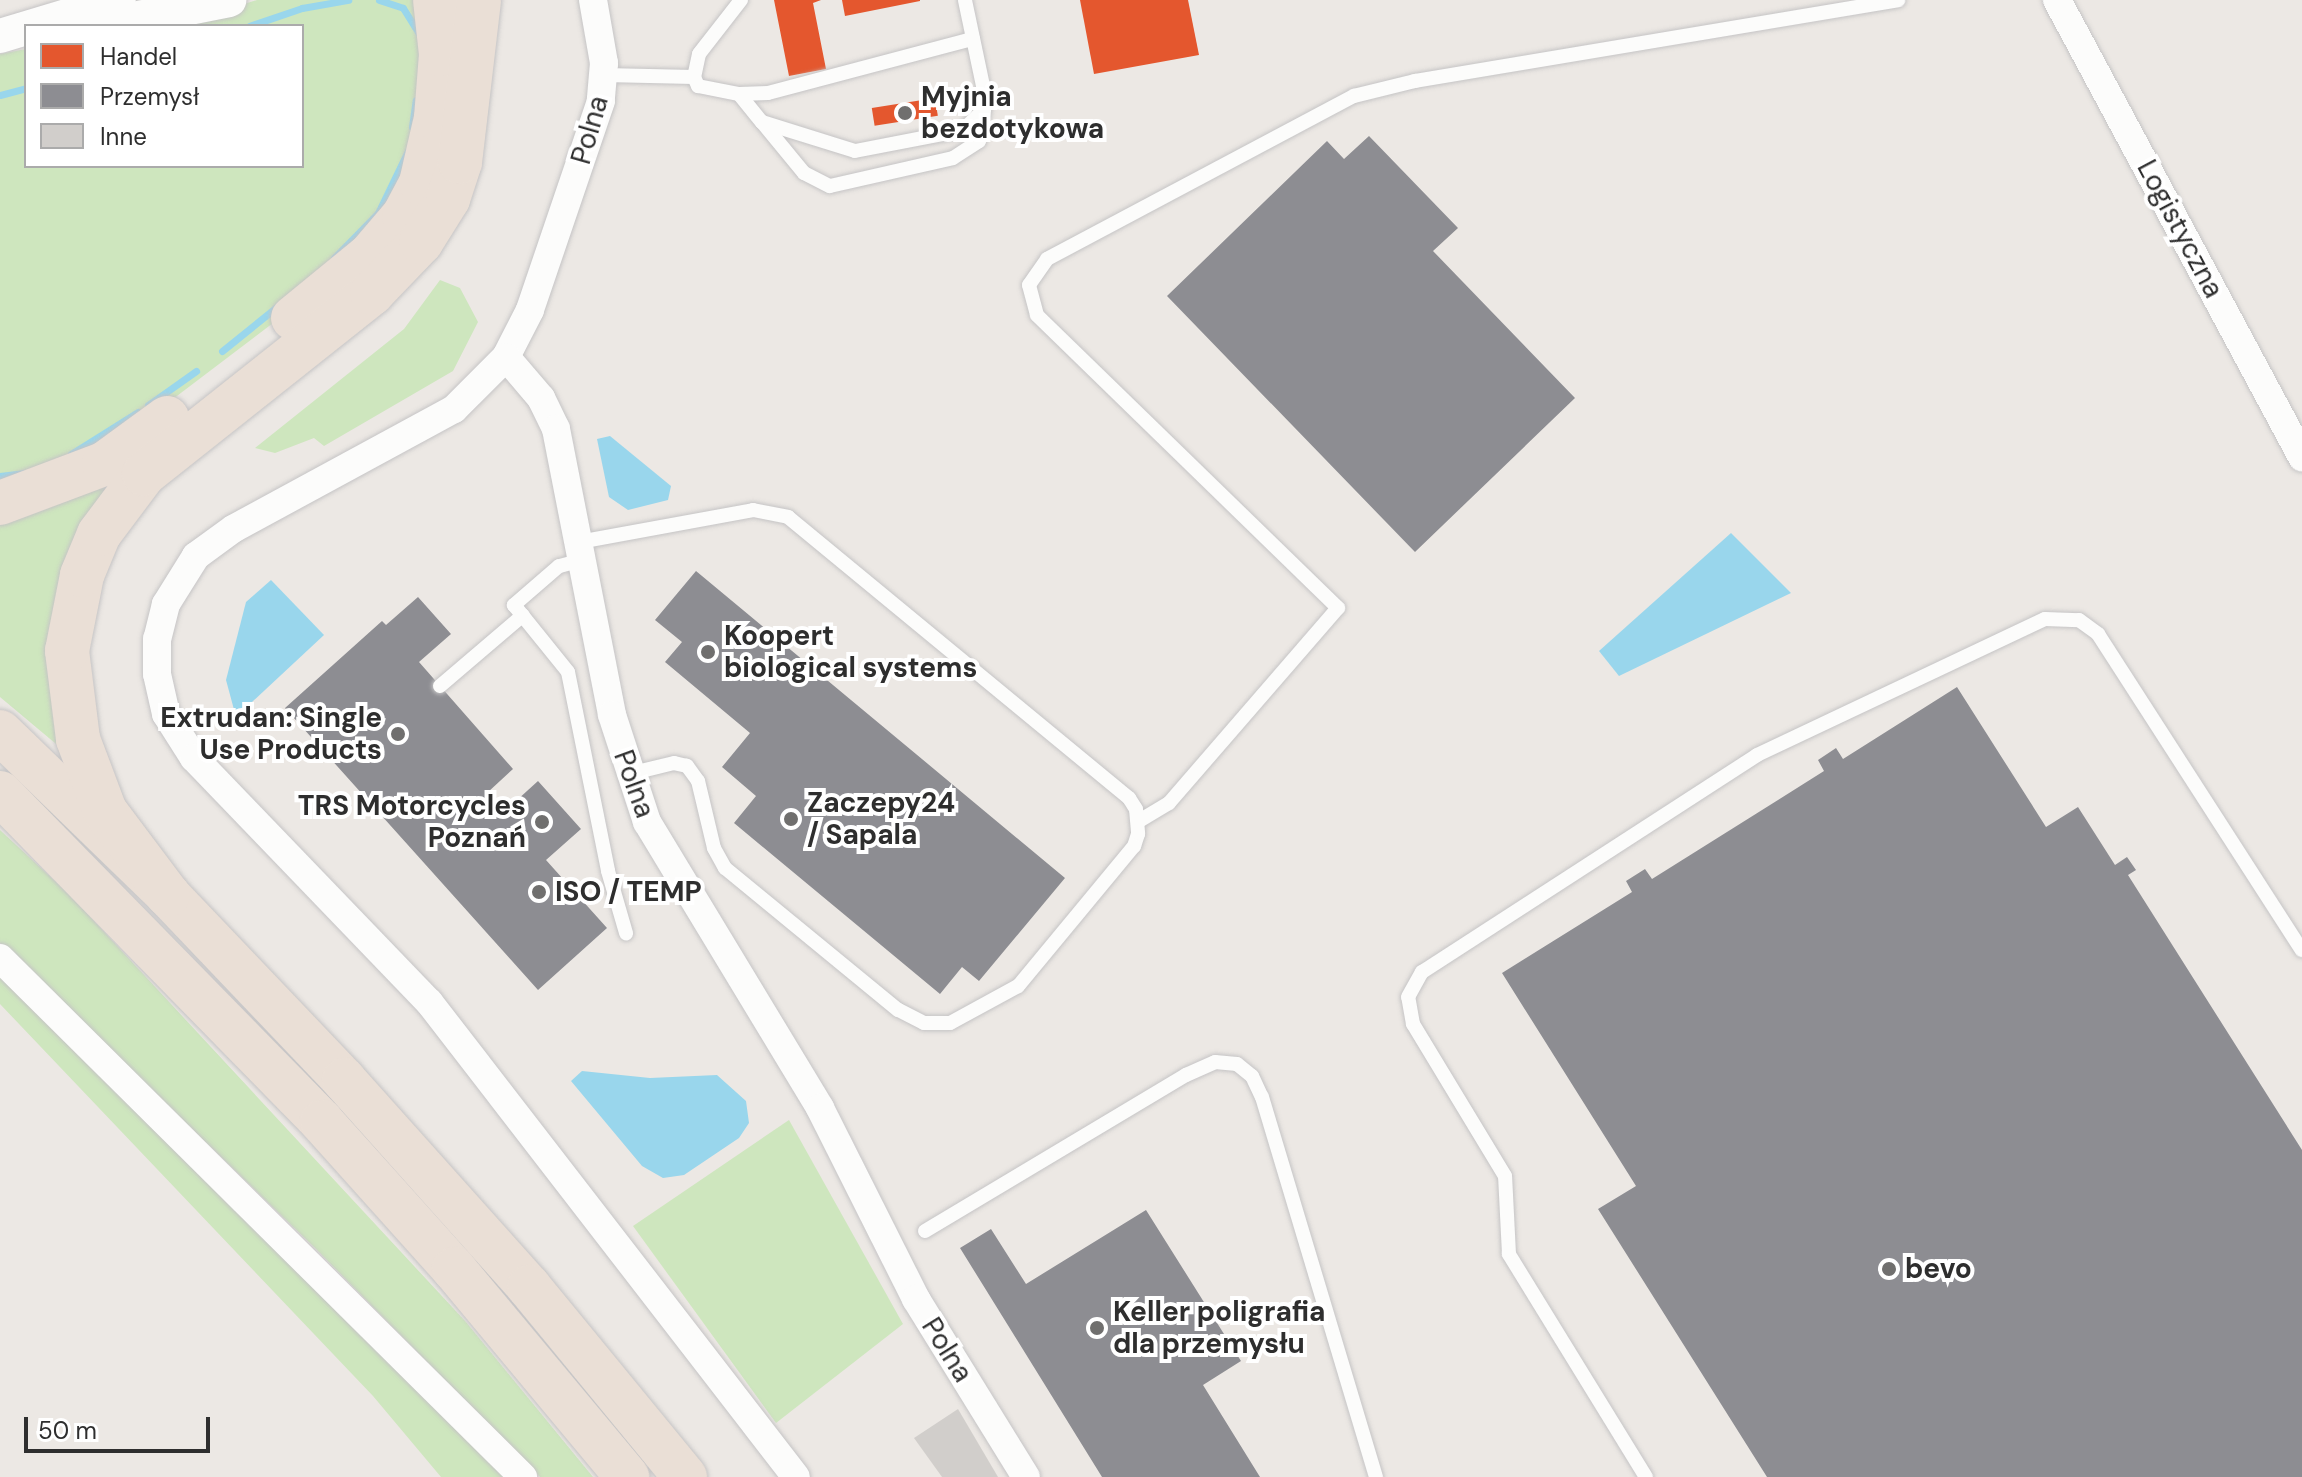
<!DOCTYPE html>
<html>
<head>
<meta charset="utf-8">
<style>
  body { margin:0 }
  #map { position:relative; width:2302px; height:1477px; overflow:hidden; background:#ece8e4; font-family:"DM Sans",sans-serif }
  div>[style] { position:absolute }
  .green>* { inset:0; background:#cee6be }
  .water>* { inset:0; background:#99d6ec }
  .shops>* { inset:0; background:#e4572e; transform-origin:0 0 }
  .industry>* { inset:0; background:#8d8d92 }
  .stream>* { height:7px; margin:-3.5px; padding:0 3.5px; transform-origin:3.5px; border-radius:3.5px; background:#99d6ec }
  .building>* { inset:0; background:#d1cecb }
  .roads { filter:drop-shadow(0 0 2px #c5c4c5) drop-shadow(0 0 2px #c5c4c5) }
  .service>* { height:14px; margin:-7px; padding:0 7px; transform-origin:7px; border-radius:7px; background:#fcfcfb }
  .minor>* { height:28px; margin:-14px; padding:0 14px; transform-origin:14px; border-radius:14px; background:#fcfcfb }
  .tertiary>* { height:34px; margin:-17px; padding:0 17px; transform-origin:17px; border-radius:17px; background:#fcfcfb }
  .motorway>* { height:44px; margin:-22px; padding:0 22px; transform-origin:22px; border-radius:22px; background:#eadfd6 }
  .dots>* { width:22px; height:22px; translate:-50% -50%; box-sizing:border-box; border:4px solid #fff; border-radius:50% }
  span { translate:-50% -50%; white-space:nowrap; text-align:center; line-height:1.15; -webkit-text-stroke:8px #fff; paint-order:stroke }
  .poi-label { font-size:28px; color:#2e2e2e; font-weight:700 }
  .left { translate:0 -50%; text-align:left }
  .right { translate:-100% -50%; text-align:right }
  .street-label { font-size:28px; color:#2e2e2e }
  .legend { position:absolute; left:24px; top:24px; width:280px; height:144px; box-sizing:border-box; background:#fff; border:2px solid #ababab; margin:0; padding:10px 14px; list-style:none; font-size:24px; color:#2e2e2e }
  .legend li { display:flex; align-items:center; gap:16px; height:40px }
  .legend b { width:40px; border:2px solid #ababab }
  .scale { position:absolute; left:24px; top:1417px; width:186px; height:36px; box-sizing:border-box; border:4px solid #2e2e2e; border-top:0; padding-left:10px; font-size:24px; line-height:28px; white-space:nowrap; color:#2e2e2e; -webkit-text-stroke:6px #fff; paint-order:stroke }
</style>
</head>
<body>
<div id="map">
  <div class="green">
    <i style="clip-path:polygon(257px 0,414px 0,427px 20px,424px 124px,390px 212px,277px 320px,169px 402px,92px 455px,0 490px,0 54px,26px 49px,26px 166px,302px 166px,302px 26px,174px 26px)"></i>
    <i style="clip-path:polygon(440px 280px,460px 288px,478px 322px,453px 371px,324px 446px,314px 438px,275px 453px,255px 448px,404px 329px)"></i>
    <i style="clip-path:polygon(134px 462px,109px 493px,68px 754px,0 697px,0 514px)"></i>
    <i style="clip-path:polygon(0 830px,69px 894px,466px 1322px,593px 1477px,540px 1477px,314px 1247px,0 943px)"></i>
    <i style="clip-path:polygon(0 973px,507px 1477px,441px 1477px,373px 1396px,0 1004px)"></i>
    <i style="clip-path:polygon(789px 1120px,903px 1324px,776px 1423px,633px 1226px)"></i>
  </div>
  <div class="water">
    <i style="clip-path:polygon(610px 436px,671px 486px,668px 500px,628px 510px,609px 497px,597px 439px)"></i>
    <i style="clip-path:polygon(1731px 533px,1791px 593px,1619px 676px,1599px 651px)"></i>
    <i style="clip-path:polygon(271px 580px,324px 635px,236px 717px,226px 680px,246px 602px)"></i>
    <i style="clip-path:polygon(582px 1071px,650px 1078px,717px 1075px,746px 1101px,749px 1123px,739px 1138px,684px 1175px,663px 1178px,642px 1166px,571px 1081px)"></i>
  </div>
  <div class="shops">
    <i style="clip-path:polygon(774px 0,821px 0,813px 3px,826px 69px,789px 76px)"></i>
    <i style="clip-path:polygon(842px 0,920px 0,920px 1px,845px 16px)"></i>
    <i style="clip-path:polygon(1080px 0,1188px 0,1199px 55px,1094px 74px)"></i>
    <i style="left:935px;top:98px;width:18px;height:64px;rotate:81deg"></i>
  </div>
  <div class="industry">
    <i style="clip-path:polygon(1369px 136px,1458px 228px,1433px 251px,1575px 398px,1415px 552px,1167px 296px,1327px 141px,1344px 159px)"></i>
    <i style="clip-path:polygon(696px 571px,1065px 878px,979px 981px,962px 967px,940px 994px,734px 823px,756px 796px,722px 767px,750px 733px,665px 662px,682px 642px,655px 620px)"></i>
    <i style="clip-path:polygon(418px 597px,451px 634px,419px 662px,513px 769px,487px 793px,504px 812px,538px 781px,581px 829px,546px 860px,607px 928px,538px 990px,285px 708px,382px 621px,386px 625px)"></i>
    <i style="clip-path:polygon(1957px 687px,2046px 827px,2078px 807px,2115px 865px,2127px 857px,2136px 870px,2128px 875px,2302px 1150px,2302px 1477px,1767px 1477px,1598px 1209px,1636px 1186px,1502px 973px,1632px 892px,1626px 881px,1645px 869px,1652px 879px,1824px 771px,1818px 760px,1836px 748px,1843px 759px)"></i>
    <i style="clip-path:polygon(1146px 1210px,1241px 1361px,1203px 1385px,1260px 1477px,1102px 1477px,960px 1248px,991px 1229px,1026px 1284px)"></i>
  </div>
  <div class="stream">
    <i style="left:379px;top:0;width:25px;rotate:18deg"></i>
    <i style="left:403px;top:8px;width:32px;rotate:58deg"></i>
    <i style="left:249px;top:26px;width:56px;rotate:-18.8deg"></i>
    <i style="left:302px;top:8px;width:47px;rotate:-9.9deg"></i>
    <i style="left:0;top:95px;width:27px;rotate:-15deg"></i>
    <i style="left:412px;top:127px;width:27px;rotate:-82deg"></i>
    <i style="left:334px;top:258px;width:63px;rotate:-45.6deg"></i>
    <i style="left:378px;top:213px;width:69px;rotate:-64.2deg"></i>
    <i style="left:222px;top:351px;width:73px;rotate:-38.9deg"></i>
    <i style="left:148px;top:405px;width:59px;rotate:-35.3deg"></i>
    <i style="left:71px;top:454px;width:79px;rotate:-32.1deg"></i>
    <i style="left:0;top:476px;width:23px;rotate:-7deg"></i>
  </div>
  <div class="building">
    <i style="clip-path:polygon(958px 1409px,998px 1477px,942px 1477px,914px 1438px)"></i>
  </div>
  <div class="roads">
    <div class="service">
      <i style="left:741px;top:0;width:68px;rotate:127.9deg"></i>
      <i style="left:699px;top:54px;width:24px;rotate:102deg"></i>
      <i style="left:694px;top:77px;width:10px;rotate:66deg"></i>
      <i style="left:698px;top:86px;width:42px;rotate:11deg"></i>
      <i style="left:739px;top:94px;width:29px;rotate:-2deg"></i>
      <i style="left:768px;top:93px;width:212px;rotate:-14.8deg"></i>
      <i style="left:604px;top:75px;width:90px;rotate:1.3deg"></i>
      <i style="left:739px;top:94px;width:36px;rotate:51deg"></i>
      <i style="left:762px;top:122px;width:97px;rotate:17.3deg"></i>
      <i style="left:855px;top:151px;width:110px;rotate:-11deg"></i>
      <i style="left:963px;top:130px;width:29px;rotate:-44deg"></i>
      <i style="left:984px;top:110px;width:10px;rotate:-79deg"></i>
      <i style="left:986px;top:100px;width:102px;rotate:-101.9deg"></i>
      <i style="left:762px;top:122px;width:66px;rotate:50.5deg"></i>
      <i style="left:804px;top:173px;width:29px;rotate:27deg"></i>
      <i style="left:830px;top:186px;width:126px;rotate:-12.8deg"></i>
      <i style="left:953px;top:158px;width:31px;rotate:-33deg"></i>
      <i style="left:979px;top:141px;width:31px;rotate:-81deg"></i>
      <i style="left:579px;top:542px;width:177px;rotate:-10.4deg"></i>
      <i style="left:753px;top:510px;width:36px;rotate:11deg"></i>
      <i style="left:788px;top:517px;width:442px;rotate:39.5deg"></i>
      <i style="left:1129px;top:798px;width:13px;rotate:58deg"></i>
      <i style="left:1136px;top:809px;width:25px;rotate:85deg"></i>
      <i style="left:1138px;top:834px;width:13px;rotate:108deg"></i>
      <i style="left:1134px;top:846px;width:182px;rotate:129.6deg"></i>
      <i style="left:1018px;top:986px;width:77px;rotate:151.4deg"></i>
      <i style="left:950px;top:1023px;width:26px;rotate:180deg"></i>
      <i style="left:924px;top:1023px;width:29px;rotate:-153deg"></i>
      <i style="left:898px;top:1010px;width:224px;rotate:-140.6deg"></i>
      <i style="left:725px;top:868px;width:23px;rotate:-119deg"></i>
      <i style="left:714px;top:848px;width:69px;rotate:-103.4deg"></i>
      <i style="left:698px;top:781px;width:19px;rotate:-126deg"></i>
      <i style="left:687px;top:766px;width:13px;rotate:-167deg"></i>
      <i style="left:674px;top:763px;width:46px;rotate:166.3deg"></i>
      <i style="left:582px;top:560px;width:24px;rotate:165deg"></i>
      <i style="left:559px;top:566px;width:60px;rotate:139.1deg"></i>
      <i style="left:514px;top:605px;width:86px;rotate:51.1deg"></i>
      <i style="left:568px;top:672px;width:203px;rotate:78.6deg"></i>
      <i style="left:608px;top:871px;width:65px;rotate:73.8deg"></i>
      <i style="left:440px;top:686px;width:109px;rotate:-40.5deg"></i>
      <i style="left:1139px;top:821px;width:35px;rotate:-31deg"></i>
      <i style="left:1169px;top:803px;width:258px;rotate:-49.1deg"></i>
      <i style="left:1338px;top:608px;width:420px;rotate:-135.8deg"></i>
      <i style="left:1037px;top:315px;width:31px;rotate:-105deg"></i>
      <i style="left:1029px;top:285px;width:32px;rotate:-55deg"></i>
      <i style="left:1047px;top:259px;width:348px;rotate:-28deg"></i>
      <i style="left:1354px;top:96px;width:63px;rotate:-13.8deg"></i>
      <i style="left:1415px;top:81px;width:490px;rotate:-9.5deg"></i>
      <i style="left:925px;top:1231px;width:304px;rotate:-30.9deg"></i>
      <i style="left:1186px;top:1075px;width:32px;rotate:-24deg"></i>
      <i style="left:1215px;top:1062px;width:22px;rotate:5deg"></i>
      <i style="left:1237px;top:1064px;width:19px;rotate:39deg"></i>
      <i style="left:1252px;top:1076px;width:23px;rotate:65deg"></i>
      <i style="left:1262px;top:1097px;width:397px;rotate:73.3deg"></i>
      <i style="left:1646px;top:1477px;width:262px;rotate:-121.6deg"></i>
      <i style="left:1509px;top:1254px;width:78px;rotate:-92.9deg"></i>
      <i style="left:1505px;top:1176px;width:178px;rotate:-121.2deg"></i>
      <i style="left:1413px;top:1024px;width:27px;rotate:-100deg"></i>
      <i style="left:1408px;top:997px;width:29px;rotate:-61deg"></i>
      <i style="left:1422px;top:972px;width:399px;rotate:-32.9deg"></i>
      <i style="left:1757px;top:755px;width:318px;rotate:-25.3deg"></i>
      <i style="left:2045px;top:619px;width:34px;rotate:2deg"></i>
      <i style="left:2079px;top:620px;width:24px;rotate:36deg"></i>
      <i style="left:2098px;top:634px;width:376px;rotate:57.2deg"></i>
    </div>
    <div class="minor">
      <i style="left:593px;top:0;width:64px;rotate:80.1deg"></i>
      <i style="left:604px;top:63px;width:38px;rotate:95deg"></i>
      <i style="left:601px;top:101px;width:221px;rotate:108.8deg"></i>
      <i style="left:530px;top:310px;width:53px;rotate:117.1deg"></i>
      <i style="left:506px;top:357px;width:74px;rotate:135deg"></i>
      <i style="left:454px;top:409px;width:251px;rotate:151.5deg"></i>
      <i style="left:233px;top:529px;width:46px;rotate:143.9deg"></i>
      <i style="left:196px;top:556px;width:57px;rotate:122deg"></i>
      <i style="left:166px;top:604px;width:36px;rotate:104deg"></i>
      <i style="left:157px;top:639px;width:35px;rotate:90deg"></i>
      <i style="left:157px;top:674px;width:41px;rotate:77.3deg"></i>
      <i style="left:166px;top:714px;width:52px;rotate:57.5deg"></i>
      <i style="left:194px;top:758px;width:339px;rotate:46.1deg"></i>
      <i style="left:429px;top:1002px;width:600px;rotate:52.31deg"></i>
      <i style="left:2057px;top:0;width:519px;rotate:61.8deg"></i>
      <i style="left:506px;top:357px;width:54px;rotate:49.5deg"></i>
      <i style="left:541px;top:398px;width:34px;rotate:64deg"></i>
      <i style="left:556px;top:429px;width:291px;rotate:78.9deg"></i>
      <i style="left:612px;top:715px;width:113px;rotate:71.9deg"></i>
      <i style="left:647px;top:822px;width:334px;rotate:58.8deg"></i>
      <i style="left:820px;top:1108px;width:214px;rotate:63.3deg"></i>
      <i style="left:916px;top:1299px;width:209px;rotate:58.3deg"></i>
      <i style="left:0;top:958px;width:737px;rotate:44.78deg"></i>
    </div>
    <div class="tertiary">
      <i style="left:98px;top:26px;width:134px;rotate:-11.2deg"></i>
      <i style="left:0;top:36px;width:124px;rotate:-16.8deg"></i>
    </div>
    <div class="motorway">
      <i style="left:293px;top:318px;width:99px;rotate:-39.3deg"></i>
      <i style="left:370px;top:255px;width:52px;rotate:-49.6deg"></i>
      <i style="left:404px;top:215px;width:36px;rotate:-62deg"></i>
      <i style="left:421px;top:183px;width:67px;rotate:-77deg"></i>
      <i style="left:436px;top:118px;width:64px;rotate:-85.5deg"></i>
      <i style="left:441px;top:54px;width:54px;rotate:-96.3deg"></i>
      <i style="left:0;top:503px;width:111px;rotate:-20.6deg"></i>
      <i style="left:104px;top:464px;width:78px;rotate:-36.1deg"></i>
      <i style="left:0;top:732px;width:234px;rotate:44.1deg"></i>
      <i style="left:168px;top:895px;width:255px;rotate:46.4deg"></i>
      <i style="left:344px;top:1080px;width:278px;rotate:48.2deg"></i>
      <i style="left:529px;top:1287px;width:246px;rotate:50.6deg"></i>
      <i style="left:0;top:793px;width:460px;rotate:45.6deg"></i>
      <i style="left:322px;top:1122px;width:198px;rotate:48.1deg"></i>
      <i style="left:454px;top:1269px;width:271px;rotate:50.2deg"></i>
      <i style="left:168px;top:895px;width:105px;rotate:-126.9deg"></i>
      <i style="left:105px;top:811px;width:77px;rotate:-110.6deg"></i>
      <i style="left:78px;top:739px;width:89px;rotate:-97.1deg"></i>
      <i style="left:67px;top:651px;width:77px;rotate:-78.8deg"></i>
      <i style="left:82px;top:575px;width:44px;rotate:-67.5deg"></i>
      <i style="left:99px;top:534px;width:75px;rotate:-53.1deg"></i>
      <i style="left:144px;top:474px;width:291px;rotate:-38.4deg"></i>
      <i style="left:372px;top:293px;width:71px;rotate:-46.1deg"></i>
      <i style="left:421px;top:242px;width:51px;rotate:-57.9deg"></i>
      <i style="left:448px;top:199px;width:39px;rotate:-72deg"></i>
      <i style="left:460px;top:162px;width:163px;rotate:-83.3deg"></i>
    </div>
  </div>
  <div class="dots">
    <i style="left:905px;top:113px;background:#706f6e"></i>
    <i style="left:708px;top:652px;background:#706f6e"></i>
    <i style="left:398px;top:734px;background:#706f6e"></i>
    <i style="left:791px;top:819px;background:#706f6e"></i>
    <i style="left:542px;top:822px;background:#706f6e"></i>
    <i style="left:539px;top:892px;background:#706f6e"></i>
    <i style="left:1889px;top:1269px;background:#706f6e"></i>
    <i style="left:1097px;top:1328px;background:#706f6e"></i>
  </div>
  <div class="poi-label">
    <span class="left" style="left:921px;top:113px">Myjnia<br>bezdotykowa</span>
    <span class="left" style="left:724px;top:652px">Koopert<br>biological systems</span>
    <span class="right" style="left:382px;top:734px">Extrudan: Single<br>Use Products</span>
    <span class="left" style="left:807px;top:819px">Zaczepy24<br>/ Sapala</span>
    <span class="right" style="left:526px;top:822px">TRS Motorcycles<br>Poznań</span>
    <span class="left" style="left:555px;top:892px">ISO / TEMP</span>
    <span class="left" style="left:1905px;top:1269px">bevo</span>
    <span class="left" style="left:1113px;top:1328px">Keller poligrafia<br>dla przemysłu</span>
  </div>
  <div class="street-label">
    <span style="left:590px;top:130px;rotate:-74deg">Polna</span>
    <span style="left:2180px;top:229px;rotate:62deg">Logistyczna</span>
    <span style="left:634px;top:784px;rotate:70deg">Polna</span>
    <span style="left:947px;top:1350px;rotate:58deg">Polna</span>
  </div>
  <ul class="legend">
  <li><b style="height:22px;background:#e4572e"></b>Handel</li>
  <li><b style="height:22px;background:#8d8d92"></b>Przemysł</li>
  <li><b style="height:22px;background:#d1cecb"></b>Inne</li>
  </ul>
  <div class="scale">50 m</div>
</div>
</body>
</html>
